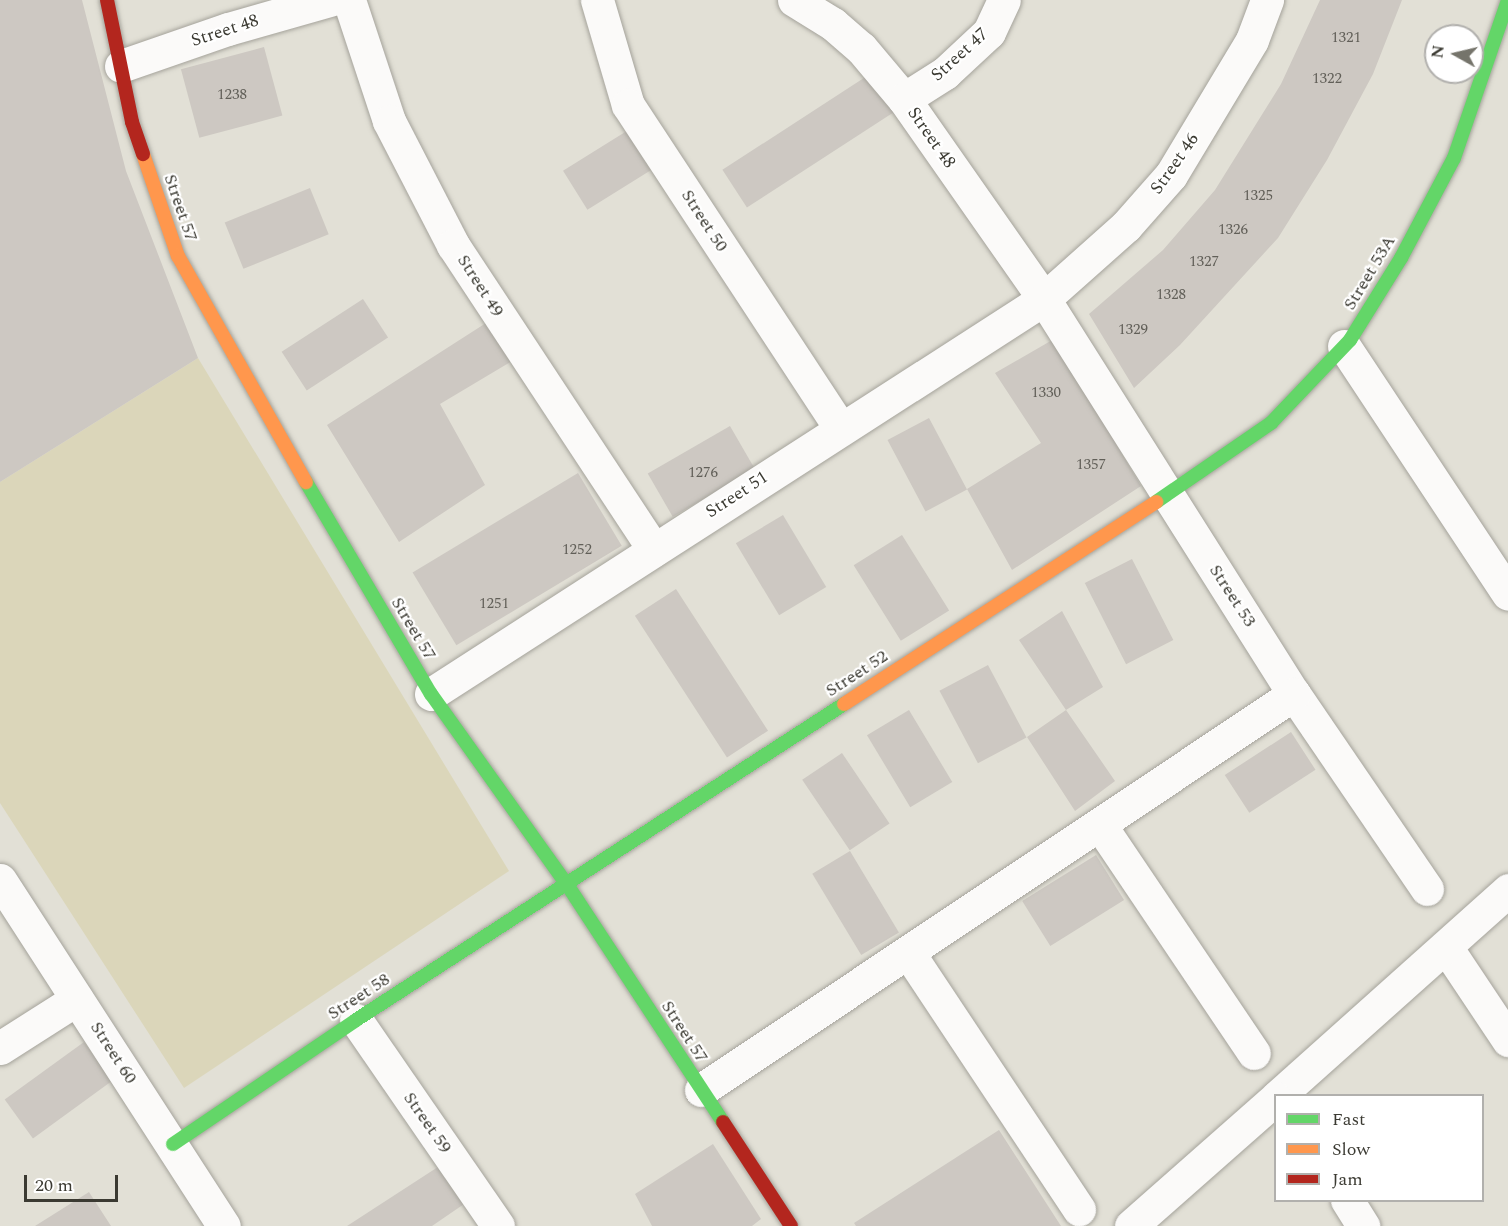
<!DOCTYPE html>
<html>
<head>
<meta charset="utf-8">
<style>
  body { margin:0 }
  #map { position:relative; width:1508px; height:1226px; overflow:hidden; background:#e2e0d6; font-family:Spectral,serif }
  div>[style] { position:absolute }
  .green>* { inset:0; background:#dbd6ba }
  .building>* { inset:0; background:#cdc8c2; transform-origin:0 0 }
  .roads { filter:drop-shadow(0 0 2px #a5a39b) drop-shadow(0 0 2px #a5a39b) }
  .street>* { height:33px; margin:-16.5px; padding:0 16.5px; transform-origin:16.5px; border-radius:16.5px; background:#fbfaf9 }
  .fast>* { height:14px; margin:-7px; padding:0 7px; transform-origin:7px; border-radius:7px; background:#63d668 }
  .slow>* { height:14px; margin:-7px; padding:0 7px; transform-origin:7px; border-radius:7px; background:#ff974d }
  .jam>* { height:14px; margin:-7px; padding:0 7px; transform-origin:7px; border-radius:7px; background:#b3261e }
  span { translate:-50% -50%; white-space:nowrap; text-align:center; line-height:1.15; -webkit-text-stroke:4.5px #fff; paint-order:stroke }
  .number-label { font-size:15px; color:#615f58 }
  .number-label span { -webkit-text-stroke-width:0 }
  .street-label { font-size:18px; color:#3b3a32 }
  .legend { position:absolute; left:1274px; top:1094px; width:210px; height:108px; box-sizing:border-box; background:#fff; border:2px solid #b1b0ad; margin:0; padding:8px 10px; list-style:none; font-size:18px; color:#3b3a32 }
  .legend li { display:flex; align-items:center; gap:12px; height:30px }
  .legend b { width:30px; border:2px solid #b1b0ad }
  .north { position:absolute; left:1424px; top:24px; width:60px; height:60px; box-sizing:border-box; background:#fff; border:2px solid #b1b0ad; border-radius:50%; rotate:278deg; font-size:16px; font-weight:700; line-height:24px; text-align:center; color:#3b3a32 }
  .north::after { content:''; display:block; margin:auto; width:21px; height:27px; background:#75746b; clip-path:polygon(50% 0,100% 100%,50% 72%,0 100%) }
  .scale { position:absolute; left:24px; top:1175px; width:94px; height:27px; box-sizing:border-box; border:3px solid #3b3a32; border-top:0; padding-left:8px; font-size:18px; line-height:21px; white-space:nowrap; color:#3b3a32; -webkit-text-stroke:4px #fff; paint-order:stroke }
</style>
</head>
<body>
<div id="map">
  <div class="green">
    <i style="clip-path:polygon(198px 358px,509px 871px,184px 1088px,0 803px,0 482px)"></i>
  </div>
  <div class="building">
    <i style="clip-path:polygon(0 0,82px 0,126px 171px,198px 358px,0 482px)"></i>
    <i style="clip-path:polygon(1320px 0,1402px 0,1373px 74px,1327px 160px,1278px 238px,1180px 345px,1134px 388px,1089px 314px,1163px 250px,1215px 190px,1281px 84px)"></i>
    <i style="left:264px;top:47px;width:71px;height:86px;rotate:75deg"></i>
    <i style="left:870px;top:74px;width:45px;height:176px;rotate:57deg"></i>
    <i style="left:630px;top:129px;width:46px;height:79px;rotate:58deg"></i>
    <i style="left:310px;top:188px;width:50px;height:92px;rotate:68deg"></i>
    <i style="left:363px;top:299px;width:46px;height:97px;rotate:57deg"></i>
    <i style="clip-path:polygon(486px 323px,512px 361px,440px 404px,485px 485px,399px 542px,327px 425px)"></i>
    <i style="clip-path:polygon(1054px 339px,1141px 486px,1012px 570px,967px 489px,1041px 443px,995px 373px)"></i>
    <i style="left:929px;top:418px;width:81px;height:47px;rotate:62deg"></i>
    <i style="left:730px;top:426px;width:50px;height:95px;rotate:60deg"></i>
    <i style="left:578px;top:473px;width:85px;height:193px;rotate:59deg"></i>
    <i style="left:783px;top:515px;width:84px;height:55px;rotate:59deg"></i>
    <i style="left:902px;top:535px;width:89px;height:57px;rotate:58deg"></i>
    <i style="left:1132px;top:559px;width:91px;height:53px;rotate:63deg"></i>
    <i style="left:676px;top:589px;width:169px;height:49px;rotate:57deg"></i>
    <i style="clip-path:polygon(1062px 611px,1103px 687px,1066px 710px,1115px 781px,1075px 811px,1027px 737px,1066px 710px,1019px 640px)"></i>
    <i style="left:988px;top:665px;width:82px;height:55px;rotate:62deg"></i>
    <i style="left:909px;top:710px;width:84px;height:49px;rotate:59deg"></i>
    <i style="left:1291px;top:732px;width:45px;height:79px;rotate:57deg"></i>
    <i style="left:842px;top:753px;width:85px;height:48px;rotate:56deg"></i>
    <i style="left:850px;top:851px;width:95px;height:44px;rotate:59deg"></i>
    <i style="left:1096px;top:855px;width:53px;height:87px;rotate:58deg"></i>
    <i style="left:84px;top:1042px;width:48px;height:98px;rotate:54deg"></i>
    <i style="clip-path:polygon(999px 1130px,1061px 1226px,856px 1226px,854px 1223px)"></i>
    <i style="clip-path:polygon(713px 1144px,761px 1219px,752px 1226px,652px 1226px,635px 1194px)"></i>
    <i style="clip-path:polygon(441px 1165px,467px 1202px,432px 1226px,347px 1226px)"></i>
    <i style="clip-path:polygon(89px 1192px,111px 1226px,35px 1226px)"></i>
  </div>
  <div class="roads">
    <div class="street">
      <i style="left:349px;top:0;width:127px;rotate:71.7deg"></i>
      <i style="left:389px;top:121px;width:140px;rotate:62.7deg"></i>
      <i style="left:453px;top:245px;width:365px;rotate:56.6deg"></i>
      <i style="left:597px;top:0;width:109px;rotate:73.6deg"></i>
      <i style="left:628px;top:105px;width:386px;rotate:56.7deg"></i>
      <i style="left:794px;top:0;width:46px;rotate:31.6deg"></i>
      <i style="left:833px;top:24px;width:37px;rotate:41deg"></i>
      <i style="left:861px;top:48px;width:67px;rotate:49.9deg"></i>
      <i style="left:904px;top:99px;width:244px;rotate:55deg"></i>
      <i style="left:1044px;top:299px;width:467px;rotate:57.7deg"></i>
      <i style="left:1294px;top:694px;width:236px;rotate:55.7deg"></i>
      <i style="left:121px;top:66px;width:113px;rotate:-19.1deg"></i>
      <i style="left:228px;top:29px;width:106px;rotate:-15.9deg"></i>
      <i style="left:904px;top:99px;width:49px;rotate:-32.4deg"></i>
      <i style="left:945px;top:73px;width:60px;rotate:-43deg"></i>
      <i style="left:989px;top:32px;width:35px;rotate:-65deg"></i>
      <i style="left:1344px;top:346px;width:297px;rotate:56.5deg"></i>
      <i style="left:431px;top:694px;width:729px;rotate:-32.8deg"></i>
      <i style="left:1044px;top:299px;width:110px;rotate:-41.7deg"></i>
      <i style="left:1126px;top:226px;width:68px;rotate:-48.6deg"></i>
      <i style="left:1171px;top:175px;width:157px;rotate:-59deg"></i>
      <i style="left:1252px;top:40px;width:43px;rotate:-69.4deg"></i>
      <i style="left:1100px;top:825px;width:275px;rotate:56deg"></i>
      <i style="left:0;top:880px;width:412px;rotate:57.1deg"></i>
      <i style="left:1446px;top:947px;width:112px;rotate:56.3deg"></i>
      <i style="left:908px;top:952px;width:309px;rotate:56.4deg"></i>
      <i style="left:356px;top:1020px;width:250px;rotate:55.4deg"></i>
      <i style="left:0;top:1048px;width:91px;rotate:-32.5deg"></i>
      <i style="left:701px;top:1090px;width:713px;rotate:-33.73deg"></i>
      <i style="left:1278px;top:1096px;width:309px;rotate:-41.8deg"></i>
      <i style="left:1347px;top:1200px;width:31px;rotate:58deg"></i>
      <i style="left:1131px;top:1226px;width:193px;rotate:-41.4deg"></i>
    </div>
    <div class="fast">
      <i style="left:306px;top:482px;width:246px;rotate:59.5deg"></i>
      <i style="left:431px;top:694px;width:232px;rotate:54.5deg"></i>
      <i style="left:566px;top:883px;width:286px;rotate:56.7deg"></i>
      <i style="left:1156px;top:502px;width:140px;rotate:-34.5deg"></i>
      <i style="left:1271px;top:423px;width:115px;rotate:-46.4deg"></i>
      <i style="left:1350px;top:340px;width:97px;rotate:-58.1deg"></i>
      <i style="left:1401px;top:258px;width:113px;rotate:-62.1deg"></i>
      <i style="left:1454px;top:158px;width:167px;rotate:-71.1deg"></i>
      <i style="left:173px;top:1144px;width:221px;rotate:-34.1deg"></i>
      <i style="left:356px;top:1020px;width:581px;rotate:-32.92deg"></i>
    </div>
    <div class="slow">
      <i style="left:143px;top:154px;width:108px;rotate:71.1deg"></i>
      <i style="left:178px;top:256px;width:260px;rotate:60.5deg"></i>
      <i style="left:844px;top:704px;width:372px;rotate:-32.9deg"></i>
    </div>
    <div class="jam">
      <i style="left:107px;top:0;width:125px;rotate:78.4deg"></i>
      <i style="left:132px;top:122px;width:34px;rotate:71deg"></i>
      <i style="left:723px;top:1122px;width:124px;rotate:56.8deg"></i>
    </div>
  </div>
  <div class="number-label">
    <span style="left:1346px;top:38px">1321</span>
    <span style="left:1327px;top:79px">1322</span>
    <span style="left:232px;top:95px">1238</span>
    <span style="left:1258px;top:196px">1325</span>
    <span style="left:1233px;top:230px">1326</span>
    <span style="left:1204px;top:262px">1327</span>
    <span style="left:1171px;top:295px">1328</span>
    <span style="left:1133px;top:330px">1329</span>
    <span style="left:1046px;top:393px">1330</span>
    <span style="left:1091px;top:465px">1357</span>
    <span style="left:703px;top:473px">1276</span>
    <span style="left:577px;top:550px">1252</span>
    <span style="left:494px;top:604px">1251</span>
  </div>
  <div class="street-label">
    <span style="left:225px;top:31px;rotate:-18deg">Street 48</span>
    <span style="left:960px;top:55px;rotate:-42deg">Street 47</span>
    <span style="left:931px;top:138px;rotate:55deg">Street 48</span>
    <span style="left:1175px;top:164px;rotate:-55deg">Street 46</span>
    <span style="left:180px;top:208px;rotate:71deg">Street 57</span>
    <span style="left:704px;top:221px;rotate:57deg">Street 50</span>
    <span style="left:1370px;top:273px;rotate:-59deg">Street 53A</span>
    <span style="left:480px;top:286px;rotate:57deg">Street 49</span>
    <span style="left:737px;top:495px;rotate:-33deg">Street 51</span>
    <span style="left:1232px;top:596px;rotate:57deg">Street 53</span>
    <span style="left:413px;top:629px;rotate:59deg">Street 57</span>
    <span style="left:857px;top:674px;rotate:-33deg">Street 52</span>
    <span style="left:359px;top:997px;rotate:-33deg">Street 58</span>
    <span style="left:684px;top:1032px;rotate:57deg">Street 57</span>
    <span style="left:113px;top:1053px;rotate:57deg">Street 60</span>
    <span style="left:427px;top:1123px;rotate:55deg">Street 59</span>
  </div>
  <ul class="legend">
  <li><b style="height:8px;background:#63d668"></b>Fast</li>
  <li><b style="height:8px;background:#ff974d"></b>Slow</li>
  <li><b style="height:8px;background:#b3261e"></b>Jam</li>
  </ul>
  <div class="north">N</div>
  <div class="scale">20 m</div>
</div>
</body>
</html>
